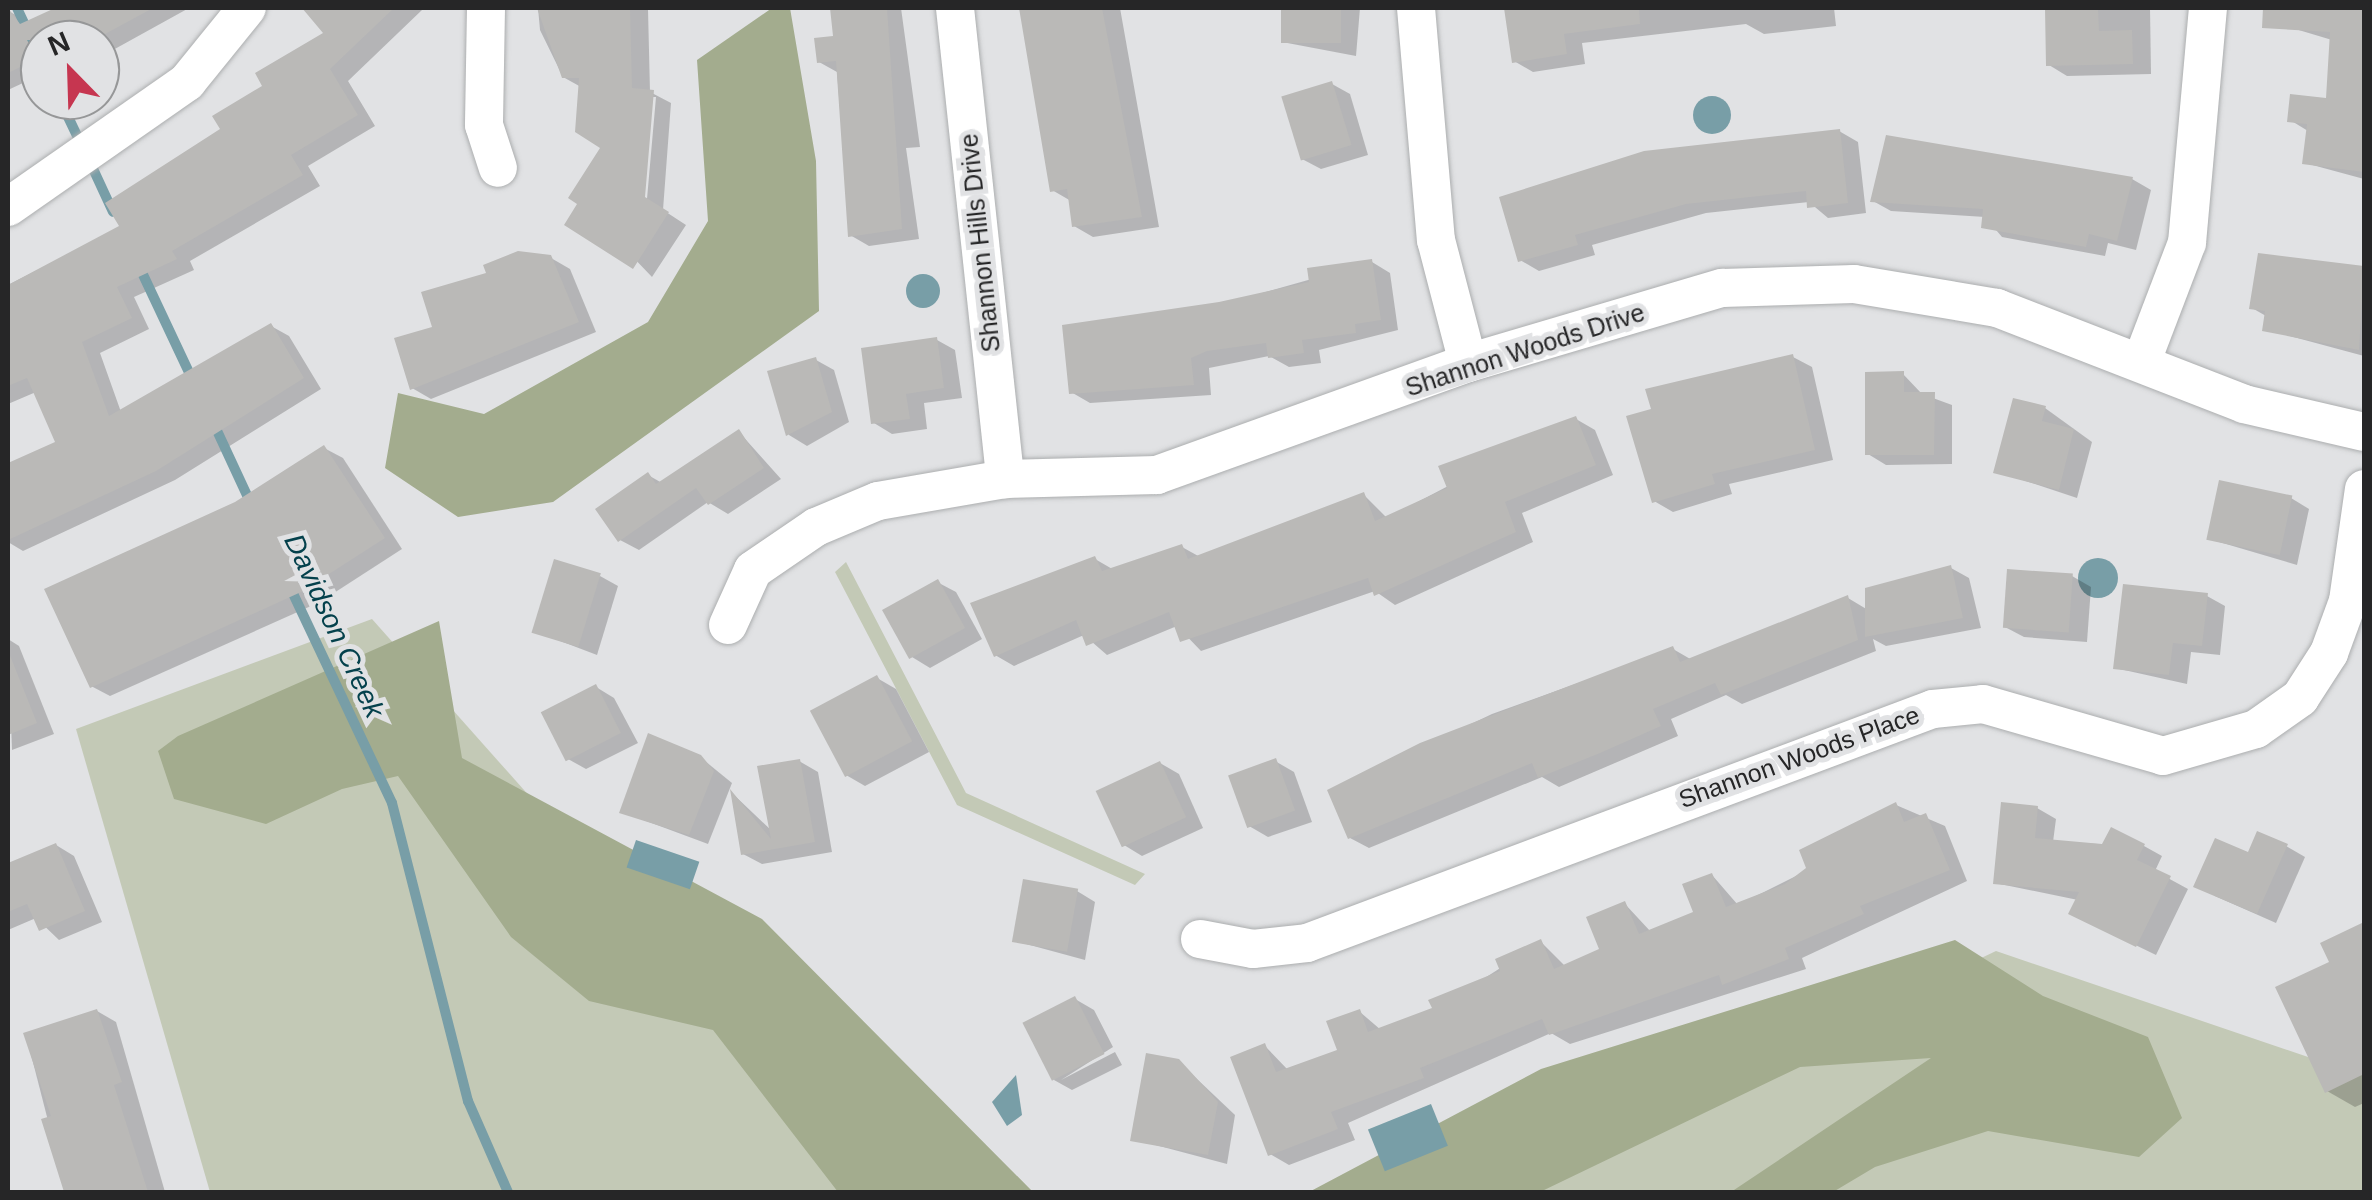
<!DOCTYPE html>
<html>
<head>
<meta charset="utf-8">
<style>
  body { margin:0 }
  #map { position:relative; width:2372px; height:1200px; overflow:hidden; background:#e1e2e4; font-family:Helvetica,sans-serif }
  div>[style] { position:absolute }
  .green>* { inset:0; background:#c3c9b6 }
  .forest>* { inset:0; background:#a3ac8e }
  .water>* { inset:0; background:#789ea7; transform-origin:0 0 }
  .round { border-radius:50% }
  .shadow>* { inset:0; background:#0003 }
  .stream>* { height:10px; margin:-5px; padding:0 5px; transform-origin:5px; border-radius:5px; background:#789ea7 }
  .building>* { inset:0; background:#bab9b7; transform-origin:0 0 }
  .roads { filter:drop-shadow(0 0 2px #acaeaf) drop-shadow(0 0 2px #acaeaf) }
  .minor>* { height:38px; margin:-19px; padding:0 19px; transform-origin:19px; border-radius:19px; background:#fff }
  span { translate:-50% -50%; white-space:nowrap; text-align:center; line-height:1.15; -webkit-text-stroke:10px #e1e2e4; paint-order:stroke }
  .street-label { font-size:25px; color:#262627 }
  .water-label { font-size:28px; color:#04414c; font-style:italic }
  .frame { position:absolute; inset:0; border:10px solid #262627; pointer-events:none }
  .north { position:absolute; left:20px; top:20px; width:100px; height:100px; box-sizing:border-box; background:#e1e2e4; border:2px solid #969798; border-radius:50%; rotate:337deg; font-size:28px; font-weight:700; line-height:40px; text-align:center; color:#262627 }
  .north::after { content:''; display:block; margin:auto; width:35px; height:45px; background:#c63650; clip-path:polygon(50% 0,100% 100%,50% 72%,0 100%) }
</style>
</head>
<body>
<div id="map">
  <div class="green">
    <i style="clip-path:polygon(846px 562px,966px 793px,1145px 874px,1135px 885px,957px 805px,835px 572px)"></i>
    <i style="clip-path:polygon(372px 619px,881px 1192px,210px 1192px,76px 729px)"></i>
    <i style="clip-path:polygon(1996px 951px,2364px 1076px,2364px 1192px,1489px 1192px)"></i>
  </div>
  <div class="forest">
    <i style="clip-path:polygon(772px 8px,790px 8px,816px 161px,819px 311px,553px 502px,458px 517px,385px 468px,398px 393px,484px 414px,648px 322px,708px 221px,697px 60px)"></i>
    <i style="clip-path:polygon(439px 621px,462px 758px,762px 919px,1033px 1192px,838px 1192px,713px 1030px,589px 1001px,511px 937px,398px 776px,342px 789px,266px 824px,174px 799px,158px 751px,178px 736px)"></i>
    <i style="clip-path:polygon(1955px 940px,2043px 996px,2148px 1037px,2182px 1118px,2139px 1157px,1988px 1131px,1875px 1167px,1833px 1192px,1731px 1192px,1931px 1058px,1800px 1067px,1540px 1192px,1309px 1192px,1541px 1069px)"></i>
  </div>
  <div class="water">
    <i class="round" style="left:1693px;top:96px;width:38px;height:38px"></i>
    <i class="round" style="left:906px;top:274px;width:34px;height:34px"></i>
    <i class="round" style="left:2078px;top:558px;width:40px;height:40px"></i>
    <i style="left:636px;top:840px;width:67px;height:29px;rotate:19deg"></i>
    <i style="clip-path:polygon(1016px 1075px,1022px 1115px,1007px 1126px,992px 1102px)"></i>
    <i style="left:1431px;top:1104px;width:45px;height:68px;rotate:68deg"></i>
  </div>
  <div class="shadow">
    <i style="clip-path:polygon(61px 8px,189px 8px,113px 50px,120px 64px,100px 74px,100px 40px,40px 40px,40px 75px,8px 90px,8px 11px,30px 22px)"></i>
    <i style="clip-path:polygon(316px 8px,422px 10px,348px 81px,375px 126px,308px 166px,320px 186px,190px 261px,194px 270px,134px 297px,149px 329px,100px 353px,121px 412px,271px 326px,289px 336px,321px 389px,175px 480px,23px 551px,8px 542px,8px 466px,58px 443px,36px 392px,8px 404px,8px 285px,122px 227px,326px 33px,309px 13px)"></i>
    <i style="clip-path:polygon(evenodd,538px 8px,648px 9px,650px 92px,671px 103px,663px 210px,686px 225px,652px 277px,581px 203px,603px 147px,581px 87px,563px 77px,540px 30px,538px 8px,651px 97px,656px 97px,646px 210px,641px 209px,651px 97px)"></i>
    <i style="clip-path:polygon(831px 8px,901px 8px,920px 147px,906px 148px,919px 239px,869px 246px,850px 235px,837px 72px,819px 62px,836px 38px)"></i>
    <i style="clip-path:polygon(1022px 8px,1120px 8px,1159px 227px,1093px 237px,1074px 226px,1071px 201px,1052px 190px)"></i>
    <i style="clip-path:polygon(1288px 8px,1360px 8px,1356px 56px,1282px 42px)"></i>
    <i style="clip-path:polygon(1506px 8px,1834px 8px,1836px 26px,1764px 34px,1746px 24px,1582px 43px,1585px 64px,1533px 72px,1514px 61px)"></i>
    <i style="clip-path:polygon(2150px 8px,2151px 74px,2067px 76px,2049px 65px,2073px 8px)"></i>
    <i style="clip-path:polygon(2293px 8px,2364px 8px,2364px 179px,2305px 163px,2308px 131px,2290px 120px,2328px 101px,2332px 40px,2292px 28px)"></i>
    <i style="clip-path:polygon(1332px 84px,1350px 94px,1368px 155px,1321px 169px,1302px 159px)"></i>
    <i style="clip-path:polygon(1839px 131px,1858px 142px,1866px 213px,1828px 218px,1809px 202px,1706px 213px,1592px 245px,1595px 255px,1539px 271px,1520px 260px,1502px 198px)"></i>
    <i style="clip-path:polygon(2132px 179px,2151px 190px,2136px 250px,2108px 243px,2105px 256px,2002px 237px,1985px 217px,1891px 211px,1873px 201px)"></i>
    <i style="clip-path:polygon(2260px 256px,2364px 269px,2364px 356px,2264px 329px,2266px 316px,2252px 308px)"></i>
    <i style="clip-path:polygon(551px 258px,570px 269px,596px 332px,431px 399px,412px 388px,435px 328px)"></i>
    <i style="clip-path:polygon(1372px 262px,1390px 273px,1398px 330px,1319px 350px,1321px 363px,1289px 367px,1269px 356px,1209px 368px,1211px 395px,1090px 403px,1071px 392px,1220px 305px)"></i>
    <i style="clip-path:polygon(937px 340px,955px 350px,962px 398px,924px 403px,927px 429px,892px 434px,874px 423px)"></i>
    <i style="clip-path:polygon(1793px 357px,1812px 367px,1833px 460px,1729px 484px,1732px 494px,1673px 512px,1654px 501px)"></i>
    <i style="clip-path:polygon(816px 360px,834px 370px,849px 422px,807px 446px,789px 435px,770px 373px)"></i>
    <i style="clip-path:polygon(1903px 374px,1922px 394px,1952px 405px,1952px 464px,1886px 465px,1868px 454px)"></i>
    <i style="clip-path:polygon(2045px 408px,2092px 442px,2077px 498px,1996px 471px)"></i>
    <i style="clip-path:polygon(1576px 419px,1595px 430px,1613px 475px,1522px 513px,1533px 542px,1395px 605px,1375px 591px,1201px 651px,1177px 626px,1107px 655px,1084px 635px,1014px 666px,995px 655px,1095px 559px,1114px 570px,1182px 547px,1200px 557px,1364px 495px,1387px 518px)"></i>
    <i style="clip-path:polygon(739px 432px,781px 479px,728px 514px,708px 502px,639px 550px,620px 540px,648px 475px,662px 483px)"></i>
    <i style="clip-path:polygon(324px 448px,343px 458px,402px 549px,320px 602px,110px 696px,91px 686px,236px 504px)"></i>
    <i style="clip-path:polygon(2291px 498px,2309px 509px,2297px 565px,2209px 539px)"></i>
    <i style="clip-path:polygon(1951px 568px,1969px 578px,1981px 628px,1886px 646px,1873px 639px,1876px 651px,1742px 704px,1726px 695px,1671px 719px,1678px 736px,1559px 787px,1542px 777px,1369px 848px,1350px 838px,1330px 791px,1492px 714px,1673px 649px,1692px 660px,1848px 598px,1868px 610px)"></i>
    <i style="clip-path:polygon(600px 576px,618px 586px,597px 655px,534px 631px)"></i>
    <i style="clip-path:polygon(2072px 576px,2091px 587px,2087px 642px,2024px 637px,2005px 627px)"></i>
    <i style="clip-path:polygon(937px 582px,956px 592px,982px 639px,930px 668px,912px 657px)"></i>
    <i style="clip-path:polygon(2207px 596px,2225px 606px,2220px 655px,2191px 652px,2187px 684px,2115px 668px)"></i>
    <i style="clip-path:polygon(8px 639px,19px 646px,54px 734px,12px 750px)"></i>
    <i style="clip-path:polygon(877px 678px,896px 689px,929px 752px,865px 786px,846px 775px)"></i>
    <i style="clip-path:polygon(596px 687px,614px 698px,638px 743px,586px 769px,568px 759px)"></i>
    <i style="clip-path:polygon(700px 757px,732px 783px,708px 844px,622px 812px)"></i>
    <i style="clip-path:polygon(799px 761px,818px 772px,832px 852px,762px 864px,743px 854px,733px 794px,772px 831px)"></i>
    <i style="clip-path:polygon(1275px 761px,1294px 772px,1312px 822px,1268px 837px,1249px 826px)"></i>
    <i style="clip-path:polygon(1160px 763px,1179px 774px,1203px 828px,1142px 856px,1124px 845px)"></i>
    <i style="clip-path:polygon(1896px 805px,1945px 826px,1967px 881px,1802px 958px,1806px 969px,1570px 1044px,1551px 1033px,1348px 1123px,1355px 1140px,1289px 1165px,1270px 1154px,1265px 1046px,1288px 1070px,1340px 1051px,1360px 1012px,1381px 1030px,1435px 1010px,1541px 942px,1565px 966px,1602px 951px,1625px 904px,1651px 932px,1697px 913px,1712px 875px,1738px 905px,1810px 869px,1802px 851px)"></i>
    <i style="clip-path:polygon(2037px 808px,2056px 819px,2053px 842px,2144px 846px,2162px 856px,2155px 871px,2188px 889px,2156px 955px,2090px 923px,2078px 900px,1995px 883px)"></i>
    <i style="clip-path:polygon(56px 845px,74px 856px,102px 922px,59px 940px,36px 918px,8px 930px,8px 866px)"></i>
    <i style="clip-path:polygon(2286px 846px,2305px 857px,2276px 923px,2215px 896px)"></i>
    <i style="clip-path:polygon(1077px 891px,1095px 902px,1085px 960px,1015px 941px)"></i>
    <i style="clip-path:polygon(2364px 926px,2364px 1103px,2355px 1107px,2327px 1091px,2333px 963px,2323px 944px)"></i>
    <i style="clip-path:polygon(1075px 999px,1094px 1010px,1113px 1047px,1061px 1080px,1115px 1052px,1122px 1065px,1072px 1090px,1054px 1080px)"></i>
    <i style="clip-path:polygon(97px 1011px,116px 1022px,165px 1192px,65px 1187px,26px 1035px)"></i>
    <i style="clip-path:polygon(1179px 1062px,1235px 1115px,1227px 1164px,1133px 1139px)"></i>
  </div>
  <div class="stream">
    <i style="left:17px;top:8px;width:54px;rotate:64.9deg"></i>
    <i style="left:60px;top:100px;width:49px;rotate:64.5deg"></i>
    <i style="left:89px;top:160px;width:57px;rotate:65.2deg"></i>
    <i style="left:138px;top:264px;width:127px;rotate:64.8deg"></i>
    <i style="left:213px;top:422px;width:93px;rotate:65.1deg"></i>
    <i style="left:289px;top:585px;width:241px;rotate:64.7deg"></i>
    <i style="left:392px;top:803px;width:308px;rotate:75.7deg"></i>
    <i style="left:468px;top:1101px;width:99px;rotate:66.3deg"></i>
  </div>
  <div class="building">
    <i style="clip-path:polygon(8px 8px,20px 24px,55px 8px,153px 8px,94px 40px,27px 40px,37px 59px,8px 73px)"></i>
    <i style="clip-path:polygon(302px 8px,394px 8px,330px 69px,358px 115px,291px 155px,303px 175px,172px 251px,177px 259px,117px 287px,132px 318px,82px 342px,109px 416px,271px 323px,304px 378px,156px 471px,8px 540px,8px 463px,55px 442px,27px 378px,8px 386px,8px 285px,119px 226px,105px 203px,220px 129px,212px 116px,262px 86px,255px 73px,323px 33px)"></i>
    <i style="clip-path:polygon(537px 8px,630px 8px,632px 88px,654px 90px,645px 197px,669px 212px,633px 269px,564px 225px,577px 204px,568px 198px,600px 148px,575px 132px,579px 78px,562px 78px)"></i>
    <i style="clip-path:polygon(830px 8px,887px 8px,902px 229px,848px 237px,836px 61px,817px 63px,814px 38px,833px 36px)"></i>
    <i style="clip-path:polygon(1019px 8px,1102px 8px,1142px 217px,1072px 227px,1067px 189px,1050px 192px)"></i>
    <i style="left:1281px;top:8px;width:60px;height:35px"></i>
    <i style="clip-path:polygon(1504px 8px,1639px 8px,1640px 24px,1564px 34px,1567px 54px,1512px 63px)"></i>
    <i style="clip-path:polygon(2045px 8px,2098px 8px,2099px 31px,2132px 30px,2133px 64px,2046px 66px)"></i>
    <i style="clip-path:polygon(2263px 8px,2364px 8px,2364px 172px,2302px 164px,2307px 124px,2287px 122px,2290px 94px,2326px 98px,2330px 32px,2262px 28px)"></i>
    <i style="left:1332px;top:81px;width:67px;height:53px;rotate:73deg"></i>
    <i style="clip-path:polygon(1840px 129px,1848px 203px,1807px 208px,1806px 191px,1686px 204px,1575px 235px,1578px 245px,1518px 262px,1499px 197px,1644px 151px)"></i>
    <i style="clip-path:polygon(1886px 135px,2133px 177px,2117px 241px,2089px 234px,2086px 247px,1981px 228px,1983px 209px,1870px 202px)"></i>
    <i style="clip-path:polygon(518px 251px,551px 255px,579px 322px,410px 390px,394px 338px,432px 327px,421px 292px,486px 273px,483px 265px)"></i>
    <i style="clip-path:polygon(2258px 253px,2364px 266px,2359px 350px,2262px 331px,2265px 311px,2249px 309px)"></i>
    <i style="clip-path:polygon(1372px 259px,1381px 320px,1355px 324px,1356px 333px,1302px 340px,1304px 353px,1268px 358px,1266px 343px,1207px 351px,1191px 358px,1194px 385px,1069px 394px,1062px 325px,1219px 302px,1309px 282px,1307px 268px)"></i>
    <i style="clip-path:polygon(937px 337px,944px 388px,906px 394px,910px 419px,871px 424px,861px 348px)"></i>
    <i style="clip-path:polygon(1793px 354px,1815px 450px,1712px 474px,1715px 484px,1652px 503px,1626px 416px,1651px 409px,1645px 389px)"></i>
    <i style="clip-path:polygon(816px 357px,832px 412px,786px 436px,767px 371px)"></i>
    <i style="clip-path:polygon(1904px 371px,1904px 392px,1935px 392px,1934px 455px,1865px 455px,1865px 372px)"></i>
    <i style="clip-path:polygon(2013px 398px,2046px 406px,2042px 421px,2074px 429px,2059px 490px,1993px 473px)"></i>
    <i style="clip-path:polygon(1576px 416px,1596px 465px,1505px 502px,1516px 532px,1374px 596px,1368px 578px,1180px 642px,1169px 612px,1086px 646px,1076px 620px,994px 657px,970px 603px,1095px 556px,1102px 571px,1182px 544px,1188px 559px,1364px 492px,1375px 521px,1447px 488px,1438px 466px)"></i>
    <i style="clip-path:polygon(739px 429px,764px 468px,708px 505px,696px 488px,618px 542px,595px 509px,648px 472px,656px 484px)"></i>
    <i style="clip-path:polygon(324px 445px,385px 538px,301px 592px,90px 688px,44px 589px,235px 502px)"></i>
    <i style="left:2219px;top:480px;width:75px;height:61px;rotate:12deg"></i>
    <i style="left:554px;top:559px;width:49px;height:77px;rotate:17deg"></i>
    <i style="clip-path:polygon(1951px 565px,1963px 618px,1865px 637px,1865px 588px)"></i>
    <i style="left:2007px;top:569px;width:66px;height:59px;rotate:4deg"></i>
    <i style="left:938px;top:579px;width:56px;height:64px;rotate:61deg"></i>
    <i style="clip-path:polygon(2123px 584px,2208px 593px,2202px 646px,2173px 643px,2169px 675px,2113px 669px)"></i>
    <i style="clip-path:polygon(1848px 595px,1858px 640px,1721px 695px,1715px 683px,1653px 709px,1661px 726px,1600px 753px,1538px 778px,1532px 763px,1348px 839px,1327px 790px,1420px 743px,1673px 646px,1680px 662px)"></i>
    <i style="clip-path:polygon(9px 653px,37px 723px,8px 735px,8px 654px)"></i>
    <i style="left:877px;top:675px;width:75px;height:76px;rotate:62deg"></i>
    <i style="left:596px;top:684px;width:55px;height:62px;rotate:63deg"></i>
    <i style="clip-path:polygon(648px 733px,701px 755px,714px 771px,689px 835px,619px 813px)"></i>
    <i style="left:1276px;top:758px;width:56px;height:51px;rotate:70deg"></i>
    <i style="clip-path:polygon(800px 759px,815px 842px,741px 855px,730px 789px,771px 839px,757px 766px)"></i>
    <i style="left:1160px;top:761px;width:62px;height:71px;rotate:65deg"></i>
    <i style="clip-path:polygon(1896px 802px,1904px 822px,1926px 813px,1950px 870px,1860px 906px,1864px 914px,1785px 948px,1789px 959px,1722px 985px,1719px 975px,1549px 1035px,1542px 1019px,1420px 1068px,1424px 1078px,1331px 1112px,1338px 1129px,1268px 1156px,1230px 1057px,1265px 1043px,1276px 1072px,1337px 1050px,1326px 1021px,1360px 1009px,1368px 1032px,1432px 1008px,1428px 1000px,1500px 971px,1495px 959px,1541px 939px,1554px 969px,1599px 949px,1586px 917px,1625px 901px,1639px 934px,1693px 912px,1682px 884px,1712px 873px,1726px 907px,1785px 884px,1806px 868px,1799px 850px)"></i>
    <i style="clip-path:polygon(2001px 802px,2038px 806px,2035px 838px,2102px 844px,2111px 827px,2145px 844px,2137px 860px,2171px 876px,2136px 947px,2068px 914px,2079px 892px,1993px 884px)"></i>
    <i style="clip-path:polygon(2257px 831px,2288px 844px,2257px 914px,2193px 887px,2215px 838px,2248px 852px)"></i>
    <i style="clip-path:polygon(56px 843px,85px 911px,39px 931px,27px 904px,8px 912px,8px 863px)"></i>
    <i style="left:1023px;top:879px;width:56px;height:64px;rotate:10deg"></i>
    <i style="clip-path:polygon(2364px 922px,2364px 1074px,2325px 1093px,2275px 987px,2329px 962px,2320px 943px)"></i>
    <i style="left:1075px;top:996px;width:65px;height:59px;rotate:63deg"></i>
    <i style="clip-path:polygon(97px 1009px,122px 1082px,114px 1085px,148px 1192px,64px 1192px,41px 1119px,51px 1116px,23px 1033px)"></i>
    <i style="clip-path:polygon(1146px 1053px,1179px 1059px,1218px 1102px,1208px 1155px,1130px 1141px)"></i>
  </div>
  <div class="roads">
    <div class="minor">
      <i style="left:486px;top:8px;width:117px;rotate:91deg"></i>
      <i style="left:484px;top:125px;width:45px;rotate:72deg"></i>
      <i style="left:955px;top:8px;width:474px;rotate:83.9deg"></i>
      <i style="left:1416px;top:8px;width:233px;rotate:85.1deg"></i>
      <i style="left:1436px;top:240px;width:127px;rotate:75.4deg"></i>
      <i style="left:8px;top:207px;width:218px;rotate:-34.9deg"></i>
      <i style="left:187px;top:82px;width:95px;rotate:-51deg"></i>
      <i style="left:2143px;top:358px;width:123px;rotate:-69.1deg"></i>
      <i style="left:2187px;top:243px;width:236px;rotate:-84.9deg"></i>
      <i style="left:728px;top:625px;width:60px;rotate:-65.6deg"></i>
      <i style="left:753px;top:570px;width:76px;rotate:-34.3deg"></i>
      <i style="left:816px;top:527px;width:67px;rotate:-22.8deg"></i>
      <i style="left:878px;top:501px;width:129px;rotate:-9.8deg"></i>
      <i style="left:1005px;top:479px;width:152px;rotate:-1.5deg"></i>
      <i style="left:1157px;top:475px;width:331px;rotate:-19.8deg"></i>
      <i style="left:1468px;top:363px;width:265px;rotate:-16.5deg"></i>
      <i style="left:1722px;top:288px;width:132px;rotate:-1.7deg"></i>
      <i style="left:1854px;top:284px;width:145px;rotate:9.5deg"></i>
      <i style="left:1997px;top:308px;width:265px;rotate:21.2deg"></i>
      <i style="left:2244px;top:404px;width:123px;rotate:13.1deg"></i>
      <i style="left:1200px;top:939px;width:54px;rotate:10.7deg"></i>
      <i style="left:1253px;top:949px;width:54px;rotate:-6.3deg"></i>
      <i style="left:1307px;top:943px;width:668px;rotate:-20.5deg"></i>
      <i style="left:1933px;top:709px;width:50px;rotate:-5.7deg"></i>
      <i style="left:1983px;top:704px;width:187px;rotate:16.1deg"></i>
      <i style="left:2163px;top:756px;width:97px;rotate:-16.2deg"></i>
      <i style="left:2256px;top:729px;width:54px;rotate:-35.2deg"></i>
      <i style="left:2300px;top:698px;width:54px;rotate:-57.2deg"></i>
      <i style="left:2329px;top:653px;width:55px;rotate:-69.9deg"></i>
      <i style="left:2348px;top:601px;width:113px;rotate:-81.9deg"></i>
    </div>
  </div>
  <div class="street-label">
    <span style="left:980px;top:243px;rotate:-96deg">Shannon Hills Drive</span>
    <span style="left:1525px;top:350px;rotate:-18deg">Shannon Woods Drive</span>
    <span style="left:1799px;top:757px;rotate:-20deg">Shannon Woods Place</span>
  </div>
  <div class="water-label">
    <span style="left:334px;top:626px;rotate:65deg">Davidson Creek</span>
  </div>
  <div class="frame"></div>
  <div class="north">N</div>
</div>
</body>
</html>
